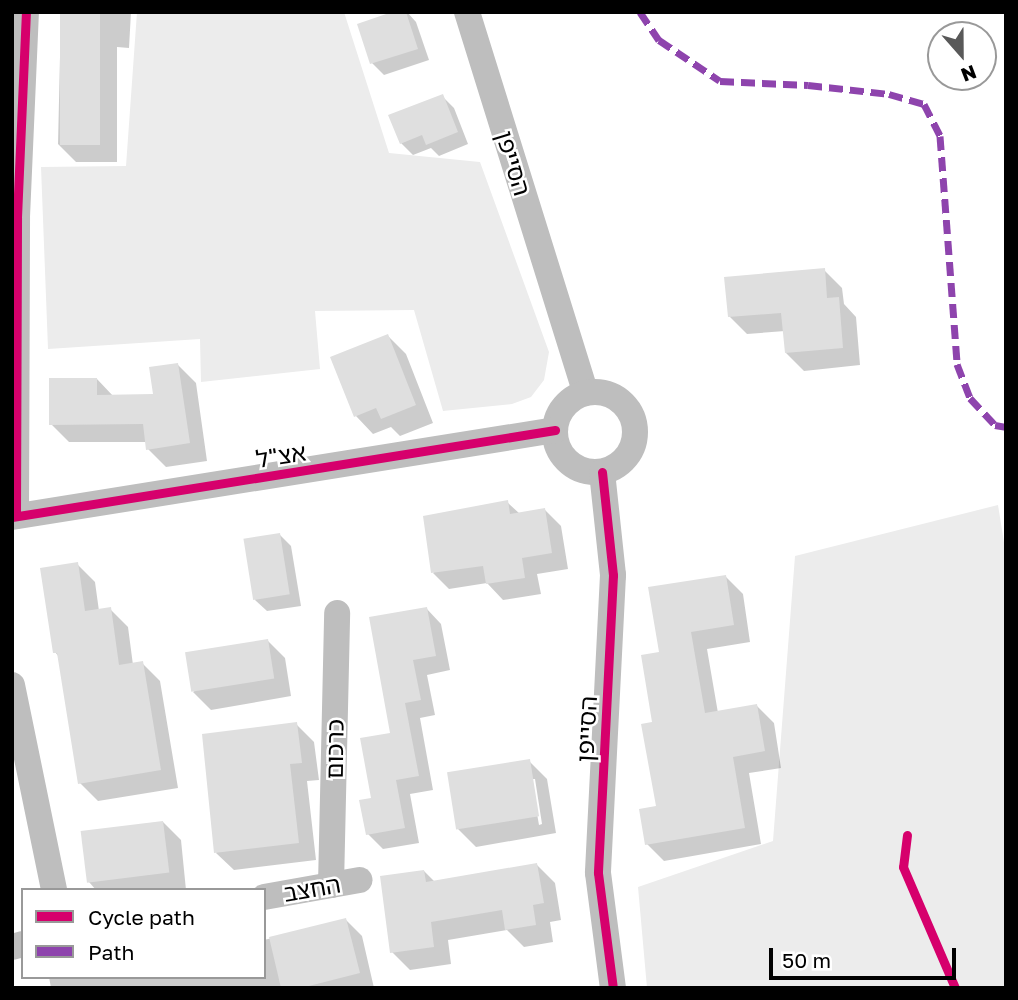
<!DOCTYPE html>
<html>
<head>
<meta charset="utf-8">
<style>
  body { margin:0 }
  #map { position:relative; width:1018px; height:1000px; overflow:hidden; background:#fff; font-family:"Golos Text","Noto Sans Hebrew",sans-serif }
  div>[style] { position:absolute }
  .green>* { inset:0; background:#ececec }
  .shadow>* { inset:0; background:#0003 }
  .building>* { inset:0; background:#dfdfdf; transform-origin:0 0 }
  .street>* { height:26px; margin:-13px; padding:0 13px; transform-origin:13px; border-radius:13px; background:#bebebe }
  .street>.ring { margin:-13px; padding:0; box-sizing:content-box; background:none; border:26px solid #bebebe; border-radius:50% }
  .quiet>* { height:7px; margin-top:-3.5px; transform-origin:0; background:repeating-linear-gradient(90deg,#8e44ad 0 14px,transparent 0 21px) }
  .cycleway>* { height:9px; margin:-4.5px; padding:0 4.5px; transform-origin:4.5px; border-radius:4.5px; background:#d6006c }
  span { translate:-50% -50%; white-space:nowrap; text-align:center; line-height:1.15; -webkit-text-stroke:5px #fff; paint-order:stroke }
  .street-label { font-size:24px; color:#000 }
  .frame { position:absolute; inset:0; border:14px solid #000; pointer-events:none }
  .legend { position:absolute; left:21px; top:888px; width:245px; height:91px; box-sizing:border-box; background:#fff; border:2px solid #999; margin:0; padding:9px 12px; list-style:none; font-size:21px; color:#000 }
  .legend li { display:flex; align-items:center; gap:14px; height:35px }
  .legend b { width:35px; border:2px solid #999 }
  .north { position:absolute; left:927px; top:21px; width:70px; height:70px; box-sizing:border-box; background:#fff; border:2px solid #999; border-radius:50%; rotate:159deg; font-size:19px; font-weight:700; line-height:28px; text-align:center; color:#000 }
  .north::after { content:''; display:block; margin:auto; width:24px; height:32px; background:#595959; clip-path:polygon(50% 0,100% 100%,50% 72%,0 100%) }
  .scale { position:absolute; left:769px; top:948px; width:187px; height:32px; box-sizing:border-box; border:4px solid #000; border-top:0; padding-left:9px; font-size:21px; line-height:24px; white-space:nowrap; color:#000; -webkit-text-stroke:5px #fff; paint-order:stroke }
</style>
</head>
<body>
<div id="map">
  <div class="green">
    <i style="clip-path:polygon(137px 12px,344px 12px,389px 153px,480px 162px,549px 352px,544px 380px,531px 397px,512px 404px,443px 411px,414px 310px,315px 311px,320px 369px,201px 382px,200px 339px,48px 349px,41px 167px,126px 166px)"></i>
    <i style="clip-path:polygon(998px 505px,1006px 555px,1006px 988px,647px 988px,638px 887px,773px 841px,795px 556px)"></i>
  </div>
  <div class="shadow">
    <i style="clip-path:polygon(61px 12px,131px 12px,129px 48px,117px 47px,117px 162px,76px 162px,58px 144px)"></i>
    <i style="clip-path:polygon(398px 12px,407px 12px,416px 22px,429px 60px,384px 75px,372px 63px)"></i>
    <i style="clip-path:polygon(442px 96px,454px 108px,468px 144px,439px 156px,431px 148px,413px 155px,401px 143px)"></i>
    <i style="clip-path:polygon(824px 270px,842px 288px,844px 304px,856px 317px,860px 365px,804px 371px,786px 353px,785px 331px,747px 334px,729px 316px)"></i>
    <i style="clip-path:polygon(388px 336px,406px 354px,433px 423px,400px 436px,391px 427px,373px 434px,356px 416px,333px 358px)"></i>
    <i style="clip-path:polygon(178px 365px,196px 383px,207px 461px,166px 467px,148px 449px,147px 442px,69px 442px,51px 424px,97px 379px,114px 397px,155px 396px)"></i>
    <i style="clip-path:polygon(507px 502px,520px 514px,545px 510px,561px 526px,568px 569px,537px 574px,541px 594px,503px 600px,487px 583px,449px 589px,433px 573px)"></i>
    <i style="clip-path:polygon(279px 534px,291px 546px,301px 606px,267px 611px,255px 600px)"></i>
    <i style="clip-path:polygon(77px 564px,95px 582px,99px 611px,110px 609px,128px 627px,133px 665px,142px 663px,160px 681px,178px 788px,98px 801px,80px 783px,59px 657px,55px 652px)"></i>
    <i style="clip-path:polygon(726px 577px,743px 594px,750px 642px,707px 649px,718px 713px,757px 706px,774px 723px,781px 768px,749px 773px,761px 844px,664px 861px,647px 844px,658px 807px,654px 724px,661px 654px)"></i>
    <i style="clip-path:polygon(426px 608px,441px 624px,450px 670px,427px 675px,435px 715px,420px 718px,433px 790px,410px 794px,419px 843px,383px 849px,368px 834px,373px 799px)"></i>
    <i style="clip-path:polygon(267px 640px,285px 658px,291px 696px,211px 710px,193px 692px)"></i>
    <i style="clip-path:polygon(296px 724px,314px 742px,319px 780px,307px 781px,316px 860px,234px 870px,216px 853px)"></i>
    <i style="clip-path:polygon(evenodd,529px 761px,547px 779px,556px 833px,476px 847px,458px 829px,529px 761px,531px 779px,535px 779px,542px 824px,539px 825px,531px 779px)"></i>
    <i style="clip-path:polygon(163px 822px,181px 840px,186px 890px,96px 890px,89px 882px)"></i>
    <i style="clip-path:polygon(537px 865px,555px 883px,561px 920px,550px 922px,553px 942px,524px 947px,507px 930px,448px 940px,451px 964px,410px 970px,392px 952px,424px 871px,435px 882px)"></i>
    <i style="clip-path:polygon(346px 920px,362px 936px,374px 988px,51px 988px,49px 977px,264px 977px,264px 940px)"></i>
  </div>
  <div class="building">
    <i style="left:60px;top:12px;width:40px;height:133px"></i>
    <i style="clip-path:polygon(392px 12px,406px 12px,418px 49px,370px 64px,357px 24px)"></i>
    <i style="clip-path:polygon(443px 94px,458px 132px,426px 145px,422px 135px,400px 144px,388px 115px)"></i>
    <i style="clip-path:polygon(825px 268px,827px 298px,839px 297px,843px 348px,785px 353px,781px 313px,728px 317px,724px 277px)"></i>
    <i style="clip-path:polygon(388px 334px,416px 405px,381px 419px,376px 408px,354px 417px,330px 357px)"></i>
    <i style="clip-path:polygon(178px 363px,190px 443px,146px 450px,143px 424px,49px 425px,49px 378px,97px 378px,97px 395px,153px 394px,149px 367px)"></i>
    <i style="clip-path:polygon(508px 500px,510px 514px,545px 508px,552px 553px,522px 558px,525px 578px,486px 584px,483px 566px,431px 573px,423px 516px)"></i>
    <i style="left:280px;top:533px;width:62px;height:37px;rotate:81deg"></i>
    <i style="clip-path:polygon(78px 562px,85px 611px,111px 607px,119px 665px,143px 661px,161px 770px,78px 784px,57px 653px,53px 653px,40px 568px)"></i>
    <i style="clip-path:polygon(726px 575px,734px 625px,691px 632px,705px 713px,757px 704px,765px 751px,733px 757px,745px 828px,645px 845px,639px 809px,656px 806px,641px 724px,652px 722px,641px 655px,659px 652px,648px 587px)"></i>
    <i style="clip-path:polygon(427px 607px,436px 656px,413px 660px,421px 700px,405px 703px,419px 776px,396px 780px,405px 828px,366px 835px,359px 800px,371px 798px,360px 738px,390px 733px,369px 617px)"></i>
    <i style="left:268px;top:639px;width:40px;height:84px;rotate:81deg"></i>
    <i style="clip-path:polygon(297px 722px,302px 763px,290px 764px,299px 843px,214px 853px,202px 734px)"></i>
    <i style="left:530px;top:759px;width:58px;height:84px;rotate:81deg"></i>
    <i style="left:163px;top:821px;width:52px;height:83px;rotate:83deg"></i>
    <i style="clip-path:polygon(537px 863px,544px 903px,533px 905px,536px 925px,505px 930px,502px 910px,431px 922px,434px 947px,390px 953px,380px 876px,424px 870px,426px 882px)"></i>
    <i style="clip-path:polygon(346px 918px,360px 973px,301px 988px,281px 988px,269px 937px)"></i>
  </div>
  <div class="street">
    <i style="left:467px;top:12px;width:399px;rotate:72.7deg"></i>
    <i class="ring" style="left:555px;top:392px;width:54px;height:54px"></i>
    <i style="left:602px;top:472px;width:104px;rotate:83.9deg"></i>
    <i style="left:613px;top:575px;width:298px;rotate:92.9deg"></i>
    <i style="left:598px;top:873px;width:116px;rotate:82.6deg"></i>
    <i style="left:16px;top:516px;width:299px;rotate:-89.8deg"></i>
    <i style="left:17px;top:217px;width:205px;rotate:-87.5deg"></i>
    <i style="left:12px;top:517px;width:550px;rotate:-9.1deg"></i>
    <i style="left:12px;top:685px;width:209px;rotate:78.4deg"></i>
    <i style="left:331px;top:885px;width:272px;rotate:-88.7deg"></i>
    <i style="left:264px;top:897px;width:97px;rotate:-10.1deg"></i>
    <i style="left:12px;top:947px;width:11px;rotate:-15deg"></i>
  </div>
  <div class="quiet">
    <i style="left:640px;top:12px;width:34px;rotate:56deg"></i>
    <i style="left:659px;top:40px;width:73px;rotate:33.9deg"></i>
    <i style="left:720px;top:81px;width:88px;rotate:2.6deg"></i>
    <i style="left:808px;top:85px;width:81px;rotate:6.3deg"></i>
    <i style="left:889px;top:94px;width:36px;rotate:16deg"></i>
    <i style="left:924px;top:104px;width:36px;rotate:63deg"></i>
    <i style="left:940px;top:136px;width:229px;rotate:85.7deg"></i>
    <i style="left:957px;top:364px;width:36px;rotate:69deg"></i>
    <i style="left:970px;top:398px;width:37px;rotate:47deg"></i>
    <i style="left:995px;top:425px;width:11px;rotate:10deg"></i>
  </div>
  <div class="cycleway">
    <i style="left:602px;top:472px;width:104px;rotate:83.9deg"></i>
    <i style="left:613px;top:575px;width:298px;rotate:92.9deg"></i>
    <i style="left:598px;top:873px;width:116px;rotate:82.6deg"></i>
    <i style="left:16px;top:516px;width:299px;rotate:-89.8deg"></i>
    <i style="left:17px;top:217px;width:205px;rotate:-87.5deg"></i>
    <i style="left:12px;top:517px;width:550px;rotate:-9.1deg"></i>
    <i style="left:907px;top:835px;width:32px;rotate:97deg"></i>
    <i style="left:903px;top:867px;width:132px;rotate:66.7deg"></i>
  </div>
  <div class="street-label">
    <span style="left:514px;top:163px;rotate:73deg">הסייפן</span>
    <span style="left:281px;top:455px;rotate:-9deg">אצ"ל</span>
    <span style="left:586px;top:729px;rotate:-87deg">הסייפן</span>
    <span style="left:334px;top:749px;rotate:-89deg">כרכום</span>
    <span style="left:312px;top:888px;rotate:-10deg">החצב</span>
  </div>
  <div class="frame"></div>
  <ul class="legend">
  <li><b style="height:9px;background:#d6006c"></b>Cycle path</li>
  <li><b style="height:9px;background:#8e44ad"></b>Path</li>
  </ul>
  <div class="north">N</div>
  <div class="scale">50 m</div>
</div>
</body>
</html>
